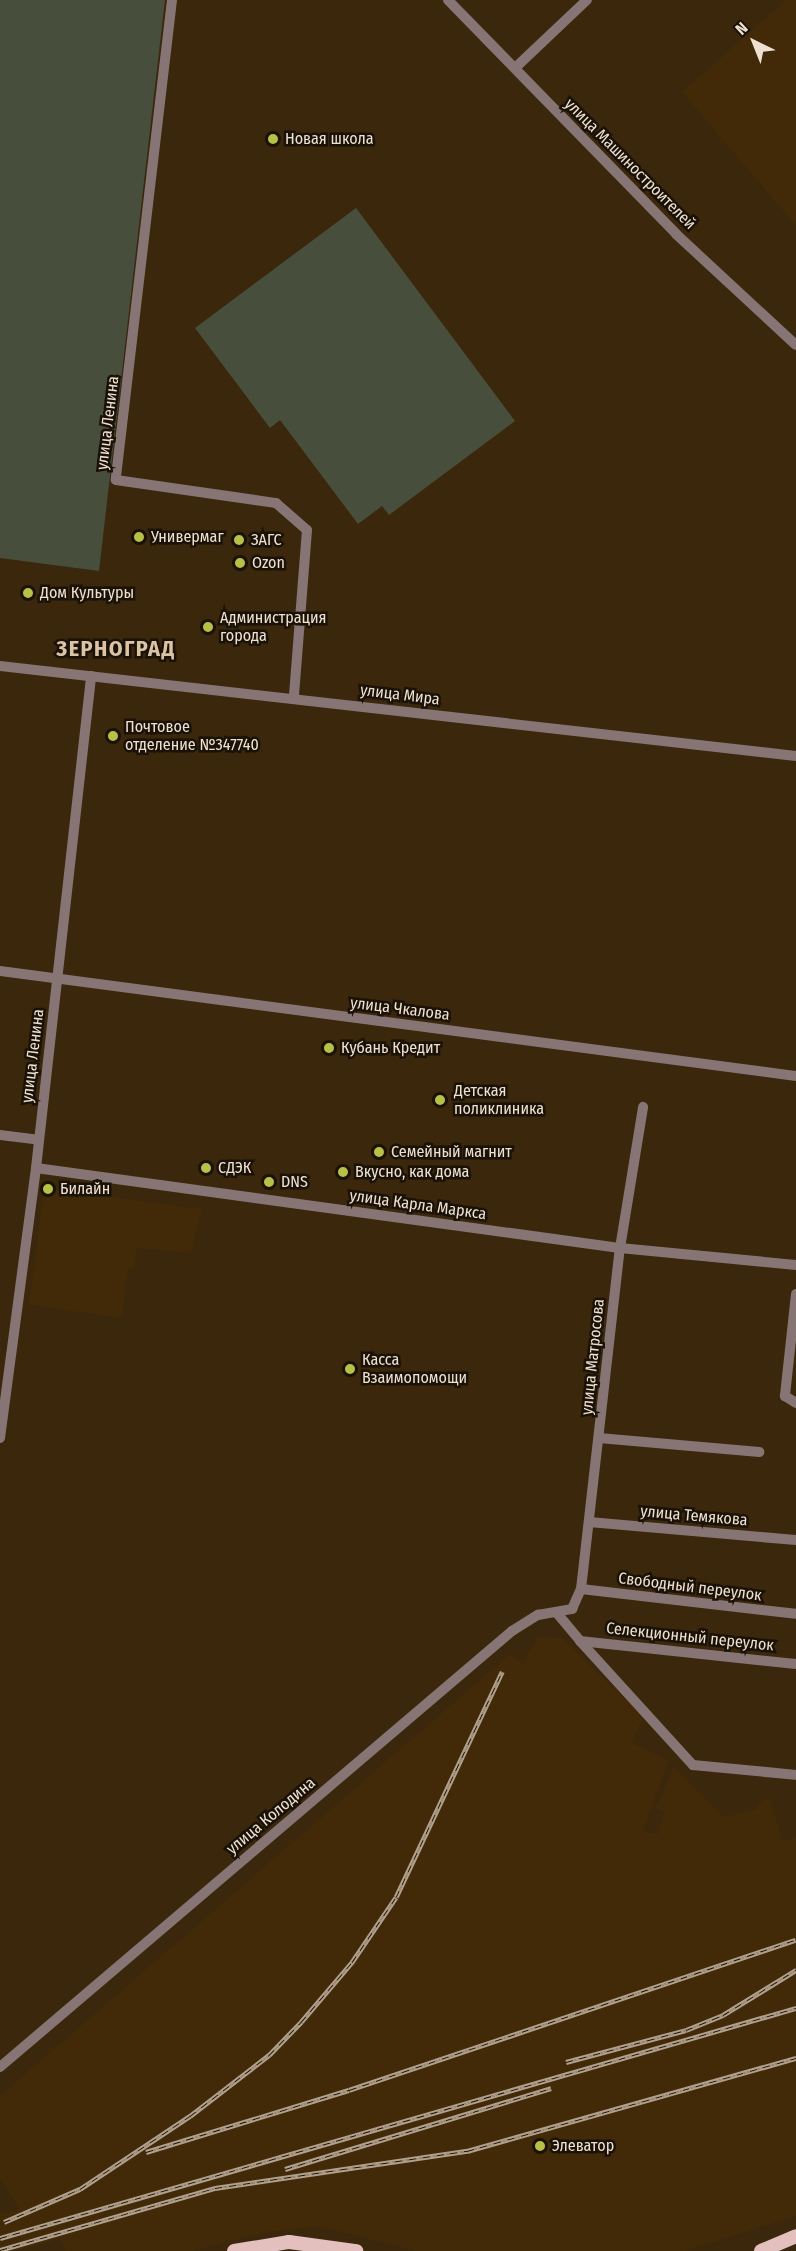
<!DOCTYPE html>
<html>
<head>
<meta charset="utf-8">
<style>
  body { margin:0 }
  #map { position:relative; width:796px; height:2251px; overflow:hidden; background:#3a270c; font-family:"Fira Sans Condensed",sans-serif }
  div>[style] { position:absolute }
  .built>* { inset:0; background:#422a08 }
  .green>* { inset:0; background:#474f3c }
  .minor>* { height:10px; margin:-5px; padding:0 5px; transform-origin:5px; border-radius:5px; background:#867574 }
  .major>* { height:14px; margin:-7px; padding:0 7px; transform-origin:7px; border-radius:7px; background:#e3bfbd }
  .rail>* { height:4.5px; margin-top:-2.25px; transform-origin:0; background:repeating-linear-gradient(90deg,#1a1207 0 7px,#b0a08d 0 14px); box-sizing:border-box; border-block:2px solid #b0a08d }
  .dots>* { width:16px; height:16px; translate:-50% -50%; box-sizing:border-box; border:3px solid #1a1207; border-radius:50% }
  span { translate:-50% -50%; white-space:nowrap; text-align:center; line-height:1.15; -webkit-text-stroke:5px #1a1207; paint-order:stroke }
  .poi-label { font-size:16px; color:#eee1d2 }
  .left { translate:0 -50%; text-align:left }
  .street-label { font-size:16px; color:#eee1d2 }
  .district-label { font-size:22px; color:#dcc3a6; font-weight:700; letter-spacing:1.5px }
  .north { position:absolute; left:724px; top:12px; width:60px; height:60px; -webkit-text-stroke:4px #1a1207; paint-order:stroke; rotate:317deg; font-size:16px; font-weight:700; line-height:24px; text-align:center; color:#eee1d2 }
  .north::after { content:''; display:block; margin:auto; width:21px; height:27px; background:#eee1d2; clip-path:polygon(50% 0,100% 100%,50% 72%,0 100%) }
</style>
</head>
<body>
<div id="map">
  <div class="built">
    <i style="clip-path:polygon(786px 0,796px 0,796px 226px,682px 92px)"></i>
    <i style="clip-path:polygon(44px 1188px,202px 1209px,191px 1253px,137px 1248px,134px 1270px,128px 1269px,122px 1318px,29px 1305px)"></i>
    <i style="clip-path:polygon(538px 1637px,562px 1638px,643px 1717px,632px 1743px,669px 1760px,643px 1831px,657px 1834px,664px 1813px,656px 1808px,673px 1767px,724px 1817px,757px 1809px,758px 1803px,770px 1798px,783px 1842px,796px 1837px,796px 2216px,685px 2251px,416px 2251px,318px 2226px,265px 2232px,193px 2251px,66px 2251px,60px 2239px,15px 2251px,0 2251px,0 2214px,19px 2209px,0 2177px,0 2096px,510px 1654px,523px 1664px)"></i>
  </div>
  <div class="green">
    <i style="clip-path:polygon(0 0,165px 0,99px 571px,0 558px)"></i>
    <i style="clip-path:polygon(356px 208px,515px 421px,389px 515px,382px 506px,358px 524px,280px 420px,270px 428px,195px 328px)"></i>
  </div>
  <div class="minor">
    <i style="left:172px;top:0;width:483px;rotate:96.7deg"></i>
    <i style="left:116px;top:480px;width:162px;rotate:8.2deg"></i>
    <i style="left:276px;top:503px;width:41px;rotate:41.1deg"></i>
    <i style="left:307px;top:530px;width:168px;rotate:94.5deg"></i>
    <i style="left:448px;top:0;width:327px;rotate:45.7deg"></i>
    <i style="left:676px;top:234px;width:163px;rotate:42.8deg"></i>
    <i style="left:515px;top:68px;width:99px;rotate:-43.4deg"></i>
    <i style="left:0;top:666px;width:801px;rotate:6.45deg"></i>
    <i style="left:0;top:971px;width:803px;rotate:7.51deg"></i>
    <i style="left:0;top:1135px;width:38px;rotate:7deg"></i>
    <i style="left:36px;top:1168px;width:589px;rotate:7.8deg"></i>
    <i style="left:620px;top:1248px;width:177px;rotate:5.5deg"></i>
    <i style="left:796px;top:1294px;width:103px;rotate:96.2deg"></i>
    <i style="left:785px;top:1396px;width:13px;rotate:32deg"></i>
    <i style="left:0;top:1438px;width:272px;rotate:-82.4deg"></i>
    <i style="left:36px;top:1168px;width:495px;rotate:-83.6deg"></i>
    <i style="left:599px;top:1438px;width:161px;rotate:5deg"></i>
    <i style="left:589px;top:1522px;width:208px;rotate:5deg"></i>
    <i style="left:581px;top:1589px;width:216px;rotate:6.6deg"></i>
    <i style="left:556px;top:1612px;width:38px;rotate:50deg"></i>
    <i style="left:580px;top:1641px;width:217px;rotate:6.1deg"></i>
    <i style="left:580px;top:1641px;width:168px;rotate:47.7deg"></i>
    <i style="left:693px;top:1765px;width:103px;rotate:5.5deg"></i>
    <i style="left:0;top:2067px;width:672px;rotate:-40.42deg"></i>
    <i style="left:512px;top:1631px;width:31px;rotate:-32deg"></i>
    <i style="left:538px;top:1615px;width:35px;rotate:-10deg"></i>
    <i style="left:572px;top:1609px;width:22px;rotate:-66deg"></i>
    <i style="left:581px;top:1589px;width:343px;rotate:-83.5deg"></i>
    <i style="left:620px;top:1248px;width:143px;rotate:-80.7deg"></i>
  </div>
  <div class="major">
    <i style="left:234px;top:2251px;width:56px;rotate:-9.3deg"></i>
    <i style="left:289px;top:2242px;width:68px;rotate:7.7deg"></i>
    <i style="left:761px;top:2251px;width:38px;rotate:-23deg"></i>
  </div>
  <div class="rail">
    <i style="left:566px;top:2062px;width:124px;rotate:-14.9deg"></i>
    <i style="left:686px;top:2030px;width:40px;rotate:-22deg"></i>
    <i style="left:723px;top:2015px;width:86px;rotate:-31.7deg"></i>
    <i style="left:146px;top:2152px;width:212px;rotate:-17deg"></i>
    <i style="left:349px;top:2090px;width:471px;rotate:-18.6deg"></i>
    <i style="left:285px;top:2169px;width:278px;rotate:-16.9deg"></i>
    <i style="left:4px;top:2222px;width:83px;rotate:-23.5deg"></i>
    <i style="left:80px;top:2189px;width:132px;rotate:-33.6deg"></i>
    <i style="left:190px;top:2116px;width:100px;rotate:-37.7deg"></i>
    <i style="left:269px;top:2055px;width:46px;rotate:-45.9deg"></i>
    <i style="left:301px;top:2022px;width:79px;rotate:-49.6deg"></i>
    <i style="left:352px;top:1962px;width:78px;rotate:-55.9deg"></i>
    <i style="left:396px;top:1897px;width:249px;rotate:-64.8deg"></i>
    <i style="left:0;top:2238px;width:829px;rotate:-16.12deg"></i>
    <i style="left:0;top:2250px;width:224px;rotate:-16.1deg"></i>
    <i style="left:215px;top:2188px;width:255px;rotate:-8.4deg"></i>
    <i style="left:467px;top:2151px;width:342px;rotate:-15.8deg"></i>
  </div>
  <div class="dots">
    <i style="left:273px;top:139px;background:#b8c147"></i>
    <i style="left:139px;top:537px;background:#b8c147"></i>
    <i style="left:239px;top:540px;background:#b8c147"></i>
    <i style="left:240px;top:563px;background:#b8c147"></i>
    <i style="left:28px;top:593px;background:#b8c147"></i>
    <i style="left:208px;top:627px;background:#b8c147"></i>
    <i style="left:113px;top:736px;background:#b8c147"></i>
    <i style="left:329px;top:1048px;background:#b8c147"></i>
    <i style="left:440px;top:1100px;background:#b8c147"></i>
    <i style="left:379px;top:1152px;background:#b8c147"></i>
    <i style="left:206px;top:1168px;background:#b8c147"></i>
    <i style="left:343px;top:1172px;background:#b8c147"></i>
    <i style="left:269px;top:1182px;background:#b8c147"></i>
    <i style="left:48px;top:1189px;background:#b8c147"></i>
    <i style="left:350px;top:1369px;background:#b8c147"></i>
    <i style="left:540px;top:2146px;background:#b8c147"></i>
  </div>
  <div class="poi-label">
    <span class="left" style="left:285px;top:139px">Новая школа</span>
    <span class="left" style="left:151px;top:537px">Универмаг</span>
    <span class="left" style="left:251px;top:540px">ЗАГС</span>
    <span class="left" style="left:252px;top:563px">Ozon</span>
    <span class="left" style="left:40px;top:593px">Дом Культуры</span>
    <span class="left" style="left:220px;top:627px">Администрация<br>города</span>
    <span class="left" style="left:125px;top:736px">Почтовое<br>отделение №347740</span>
    <span class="left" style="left:341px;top:1048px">Кубань Кредит</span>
    <span class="left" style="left:454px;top:1100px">Детская<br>поликлиника</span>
    <span class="left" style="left:391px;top:1152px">Семейный магнит</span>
    <span class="left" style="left:218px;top:1168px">СДЭК</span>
    <span class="left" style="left:355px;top:1172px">Вкусно, как дома</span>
    <span class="left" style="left:281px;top:1182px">DNS</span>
    <span class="left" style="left:60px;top:1189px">Билайн</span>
    <span class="left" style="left:362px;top:1369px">Касса<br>Взаимопомощи</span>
    <span class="left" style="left:552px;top:2146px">Элеватор</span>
  </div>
  <div class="street-label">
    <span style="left:630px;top:164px;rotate:45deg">улица Машиностроителей</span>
    <span style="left:108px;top:423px;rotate:-83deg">улица Ленина</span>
    <span style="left:400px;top:695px;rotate:7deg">улица Мира</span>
    <span style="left:400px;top:1009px;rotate:7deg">улица Чкалова</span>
    <span style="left:33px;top:1056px;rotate:-83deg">улица Ленина</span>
    <span style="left:418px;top:1205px;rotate:8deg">улица Карла Маркса</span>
    <span style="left:593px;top:1357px;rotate:-84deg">улица Матросова</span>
    <span style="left:694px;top:1516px;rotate:5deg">улица Темякова</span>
    <span style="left:690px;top:1587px;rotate:7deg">Свободный переулок</span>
    <span style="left:690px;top:1637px;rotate:6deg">Селекционный переулок</span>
    <span style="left:271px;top:1816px;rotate:-40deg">улица Колодина</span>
  </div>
  <div class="district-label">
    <span style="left:116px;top:649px">ЗЕРНОГРАД</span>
  </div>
  <div class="north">N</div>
</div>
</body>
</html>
